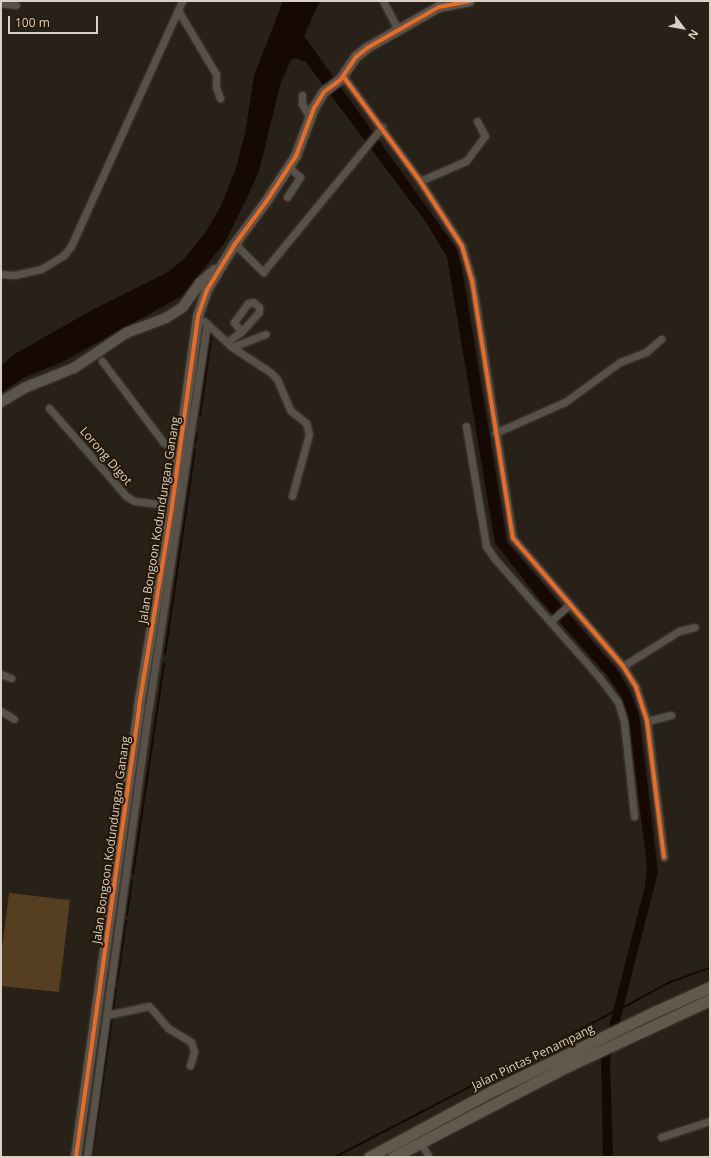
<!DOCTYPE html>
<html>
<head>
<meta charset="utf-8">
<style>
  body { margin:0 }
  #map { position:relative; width:711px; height:1158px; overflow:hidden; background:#282118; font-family:"Open Sans",sans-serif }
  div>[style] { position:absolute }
  .green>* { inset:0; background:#563e21 }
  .water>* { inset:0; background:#160902 }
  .stream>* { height:2px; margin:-1px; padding:0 1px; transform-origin:1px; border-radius:1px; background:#160902 }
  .roads { filter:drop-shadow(0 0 1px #453e37) drop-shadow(0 0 1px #453e37) }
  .street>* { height:7px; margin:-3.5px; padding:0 3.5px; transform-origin:3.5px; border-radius:3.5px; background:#565149 }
  .secondary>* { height:10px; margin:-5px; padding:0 5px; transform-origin:5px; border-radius:5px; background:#5c554c }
  .primary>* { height:11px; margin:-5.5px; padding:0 5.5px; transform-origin:5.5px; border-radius:5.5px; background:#62594d }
  .cycleway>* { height:4px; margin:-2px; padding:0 2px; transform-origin:2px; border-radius:2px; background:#ed6a23 }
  span { translate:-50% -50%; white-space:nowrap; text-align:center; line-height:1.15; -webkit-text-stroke:4px #251808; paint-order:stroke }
  .street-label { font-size:12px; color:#d8cfc5 }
  .frame { position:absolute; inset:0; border:2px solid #d8cfc5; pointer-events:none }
  .north { position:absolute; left:663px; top:8px; width:40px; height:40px; -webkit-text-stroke:3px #251808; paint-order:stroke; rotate:122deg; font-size:11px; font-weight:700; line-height:16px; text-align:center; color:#d8cfc5 }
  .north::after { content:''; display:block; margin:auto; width:14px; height:18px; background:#d8cfc5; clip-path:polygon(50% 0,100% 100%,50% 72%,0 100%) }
  .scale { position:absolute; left:8px; top:16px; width:90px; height:18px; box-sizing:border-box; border:2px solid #d8cfc5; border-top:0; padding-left:5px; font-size:12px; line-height:14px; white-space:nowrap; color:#d8cfc5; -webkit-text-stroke:3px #251808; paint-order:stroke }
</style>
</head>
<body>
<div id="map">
  <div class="green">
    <i style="clip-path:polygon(9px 893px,70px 900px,59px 992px,1px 986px,1px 957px)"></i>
  </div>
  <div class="water">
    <i style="clip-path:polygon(283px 1px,320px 1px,304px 36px,456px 248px,462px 268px,507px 542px,618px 671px,630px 691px,639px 715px,658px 872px,610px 1060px,613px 1157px,603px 1157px,601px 1058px,645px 886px,647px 865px,628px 715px,620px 695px,606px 674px,541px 601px,495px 543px,447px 257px,426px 222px,306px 62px,296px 58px,291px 60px,281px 82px,259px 171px,245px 202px,225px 242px,182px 296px,62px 362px,23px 378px,1px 393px,1px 366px,13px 355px,92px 310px,168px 272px,184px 259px,205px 233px,221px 206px,236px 168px,245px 133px,254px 76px)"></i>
  </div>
  <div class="stream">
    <i style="left:200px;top:415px;width:84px;rotate:-81.8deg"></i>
    <i style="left:195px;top:444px;width:10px;rotate:-79deg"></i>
    <i style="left:165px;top:654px;width:207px;rotate:-81.7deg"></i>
    <i style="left:133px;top:874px;width:213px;rotate:-81.6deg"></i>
    <i style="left:127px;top:915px;width:35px;rotate:-82deg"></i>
    <i style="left:117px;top:982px;width:62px;rotate:-81.6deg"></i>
    <i style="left:622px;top:1008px;width:55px;rotate:-28.4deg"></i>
    <i style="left:670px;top:982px;width:42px;rotate:-19.3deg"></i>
    <i style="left:113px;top:1012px;width:24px;rotate:-83deg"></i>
    <i style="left:92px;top:1157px;width:140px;rotate:-81.8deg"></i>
    <i style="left:335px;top:1157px;width:314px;rotate:-27.5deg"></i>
  </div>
  <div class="roads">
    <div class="street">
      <i style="left:383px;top:1px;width:32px;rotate:62deg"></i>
      <i style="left:1px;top:3px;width:15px;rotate:8deg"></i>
      <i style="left:179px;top:12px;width:72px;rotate:59.2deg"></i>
      <i style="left:216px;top:74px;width:13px;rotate:90deg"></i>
      <i style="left:216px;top:87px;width:12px;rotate:70deg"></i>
      <i style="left:343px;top:76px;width:130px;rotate:53.7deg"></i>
      <i style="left:420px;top:181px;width:77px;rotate:57.1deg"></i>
      <i style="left:462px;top:246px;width:35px;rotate:74deg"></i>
      <i style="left:472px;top:280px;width:261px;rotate:81deg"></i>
      <i style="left:513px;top:538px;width:169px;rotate:49.3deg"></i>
      <i style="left:623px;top:666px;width:25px;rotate:58deg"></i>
      <i style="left:636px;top:687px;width:36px;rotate:72deg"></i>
      <i style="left:647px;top:721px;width:137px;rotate:82.9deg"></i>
      <i style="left:302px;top:95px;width:9px;rotate:90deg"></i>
      <i style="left:302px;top:104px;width:16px;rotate:60deg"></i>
      <i style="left:420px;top:181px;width:50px;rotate:-23.5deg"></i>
      <i style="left:466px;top:161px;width:31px;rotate:-53deg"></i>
      <i style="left:485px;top:136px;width:17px;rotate:-118deg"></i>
      <i style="left:287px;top:197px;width:24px;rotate:-57deg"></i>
      <i style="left:300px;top:177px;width:15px;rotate:-138deg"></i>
      <i style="left:235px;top:244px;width:40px;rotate:45deg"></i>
      <i style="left:263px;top:272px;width:188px;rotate:-50.6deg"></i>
      <i style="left:1px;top:274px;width:14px;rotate:4deg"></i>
      <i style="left:15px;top:275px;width:27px;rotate:-13deg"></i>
      <i style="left:41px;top:269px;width:26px;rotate:-31deg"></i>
      <i style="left:63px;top:256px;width:13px;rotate:-51deg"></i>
      <i style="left:71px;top:246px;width:269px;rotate:-65.6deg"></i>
      <i style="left:204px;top:321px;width:38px;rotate:43deg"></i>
      <i style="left:232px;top:347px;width:45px;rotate:33.3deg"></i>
      <i style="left:270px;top:372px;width:10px;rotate:45deg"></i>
      <i style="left:277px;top:379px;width:34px;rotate:67deg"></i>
      <i style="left:290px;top:410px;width:21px;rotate:39deg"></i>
      <i style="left:306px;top:423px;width:11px;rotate:75deg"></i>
      <i style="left:309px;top:434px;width:64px;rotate:105.3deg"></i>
      <i style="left:227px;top:342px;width:19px;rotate:-36deg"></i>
      <i style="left:242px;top:331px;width:25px;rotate:-48deg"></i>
      <i style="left:259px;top:312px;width:5px;rotate:-90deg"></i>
      <i style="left:259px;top:307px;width:8px;rotate:-140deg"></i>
      <i style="left:253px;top:302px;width:5px;rotate:169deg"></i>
      <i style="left:248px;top:303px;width:24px;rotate:126deg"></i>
      <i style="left:234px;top:322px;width:12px;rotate:55deg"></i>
      <i style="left:232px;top:347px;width:36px;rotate:-21deg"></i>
      <i style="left:102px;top:361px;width:101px;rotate:53deg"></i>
      <i style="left:163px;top:442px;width:10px;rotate:37deg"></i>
      <i style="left:171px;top:448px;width:12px;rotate:14deg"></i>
      <i style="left:49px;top:408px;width:117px;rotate:48.8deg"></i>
      <i style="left:126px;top:496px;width:9px;rotate:32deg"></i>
      <i style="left:134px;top:501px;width:42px;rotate:6.8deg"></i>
      <i style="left:466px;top:426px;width:122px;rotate:80.5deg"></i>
      <i style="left:486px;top:546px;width:14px;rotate:56deg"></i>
      <i style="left:494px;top:558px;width:159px;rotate:48.6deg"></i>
      <i style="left:599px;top:677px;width:31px;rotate:53deg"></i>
      <i style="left:618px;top:702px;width:21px;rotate:73deg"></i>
      <i style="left:624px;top:722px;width:95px;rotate:83.9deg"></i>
      <i style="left:495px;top:433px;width:77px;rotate:-23.9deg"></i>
      <i style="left:565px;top:402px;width:68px;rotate:-36deg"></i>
      <i style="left:620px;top:362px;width:28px;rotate:-21deg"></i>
      <i style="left:646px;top:352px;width:20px;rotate:-41deg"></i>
      <i style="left:550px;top:622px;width:27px;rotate:-42deg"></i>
      <i style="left:623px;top:666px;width:66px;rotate:-32deg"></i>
      <i style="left:679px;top:631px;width:16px;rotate:-14deg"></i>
      <i style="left:1px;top:674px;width:11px;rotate:22deg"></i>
      <i style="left:1px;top:711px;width:15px;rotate:32deg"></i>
      <i style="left:647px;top:721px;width:25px;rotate:-14deg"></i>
      <i style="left:107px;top:1015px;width:43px;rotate:-12.1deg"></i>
      <i style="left:149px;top:1006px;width:29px;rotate:49deg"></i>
      <i style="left:168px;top:1028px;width:27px;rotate:31deg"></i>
      <i style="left:191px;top:1042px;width:10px;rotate:73deg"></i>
      <i style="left:194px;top:1052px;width:14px;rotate:107deg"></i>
      <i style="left:661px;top:1137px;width:52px;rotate:-18.1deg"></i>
      <i style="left:420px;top:1142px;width:17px;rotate:59deg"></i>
      <i style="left:87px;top:1157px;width:454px;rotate:-82.2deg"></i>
      <i style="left:149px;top:707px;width:388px;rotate:-81.4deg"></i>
    </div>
    <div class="secondary">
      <i style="left:1px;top:402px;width:27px;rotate:-31deg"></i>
      <i style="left:24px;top:388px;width:54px;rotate:-21.8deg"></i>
      <i style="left:74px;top:368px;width:63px;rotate:-33.9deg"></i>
      <i style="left:126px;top:333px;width:43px;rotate:-20.6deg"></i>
      <i style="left:166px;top:318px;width:20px;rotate:-33deg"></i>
      <i style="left:183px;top:307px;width:29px;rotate:-55deg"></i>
      <i style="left:200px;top:283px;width:20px;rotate:-41deg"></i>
      <i style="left:76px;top:1157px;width:455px;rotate:-82deg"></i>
      <i style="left:139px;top:706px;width:203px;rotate:-80.6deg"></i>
      <i style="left:172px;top:506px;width:192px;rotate:-82.2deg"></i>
      <i style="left:198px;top:316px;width:28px;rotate:-71deg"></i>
      <i style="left:207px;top:290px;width:54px;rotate:-58.7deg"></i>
      <i style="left:235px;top:244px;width:52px;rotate:-53.6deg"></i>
      <i style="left:266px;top:202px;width:55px;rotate:-56.9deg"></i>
      <i style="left:296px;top:156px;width:51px;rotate:-69.4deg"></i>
      <i style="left:314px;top:108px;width:19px;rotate:-58deg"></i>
      <i style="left:324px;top:92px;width:21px;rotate:-37deg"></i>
      <i style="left:341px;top:79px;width:27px;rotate:-56deg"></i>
      <i style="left:356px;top:57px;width:14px;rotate:-39deg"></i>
      <i style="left:367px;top:48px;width:83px;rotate:-29.7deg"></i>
      <i style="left:439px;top:7px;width:31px;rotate:-11deg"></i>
    </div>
    <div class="primary">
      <i style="left:369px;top:1157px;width:144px;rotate:-28.2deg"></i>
      <i style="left:496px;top:1089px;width:176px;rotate:-26deg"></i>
      <i style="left:654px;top:1012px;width:61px;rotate:-24.1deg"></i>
      <i style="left:393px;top:1157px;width:195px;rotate:-27.5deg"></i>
      <i style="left:566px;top:1067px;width:159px;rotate:-25deg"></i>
    </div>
  </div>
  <div class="cycleway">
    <i style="left:343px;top:76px;width:130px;rotate:53.7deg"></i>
    <i style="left:420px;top:181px;width:77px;rotate:57.1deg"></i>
    <i style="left:462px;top:246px;width:35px;rotate:74deg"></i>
    <i style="left:472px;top:280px;width:261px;rotate:81deg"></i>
    <i style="left:513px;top:538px;width:169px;rotate:49.3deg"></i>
    <i style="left:623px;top:666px;width:25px;rotate:58deg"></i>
    <i style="left:636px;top:687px;width:36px;rotate:72deg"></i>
    <i style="left:647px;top:721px;width:137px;rotate:82.9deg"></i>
    <i style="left:76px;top:1157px;width:455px;rotate:-82deg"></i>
    <i style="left:139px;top:706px;width:203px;rotate:-80.6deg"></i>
    <i style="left:172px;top:506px;width:192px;rotate:-82.2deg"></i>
    <i style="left:198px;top:316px;width:28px;rotate:-71deg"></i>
    <i style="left:207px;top:290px;width:54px;rotate:-58.7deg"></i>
    <i style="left:235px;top:244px;width:52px;rotate:-53.6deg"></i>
    <i style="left:266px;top:202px;width:55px;rotate:-56.9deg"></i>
    <i style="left:296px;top:156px;width:51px;rotate:-69.4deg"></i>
    <i style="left:314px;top:108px;width:19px;rotate:-58deg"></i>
    <i style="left:324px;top:92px;width:21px;rotate:-37deg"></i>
    <i style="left:341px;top:79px;width:27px;rotate:-56deg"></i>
    <i style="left:356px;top:57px;width:14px;rotate:-39deg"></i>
    <i style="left:367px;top:48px;width:83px;rotate:-29.7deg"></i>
    <i style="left:439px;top:7px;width:31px;rotate:-11deg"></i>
  </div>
  <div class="street-label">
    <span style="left:106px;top:456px;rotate:49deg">Lorong Digot</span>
    <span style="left:159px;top:520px;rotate:-81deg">Jalan Bongoon Kodundungan Ganang</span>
    <span style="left:111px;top:840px;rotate:-82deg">Jalan Bongoon Kodundungan Ganang</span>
    <span style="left:533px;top:1057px;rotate:-26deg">Jalan Pintas Penampang</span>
  </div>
  <div class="frame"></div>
  <div class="north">N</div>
  <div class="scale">100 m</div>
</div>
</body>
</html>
